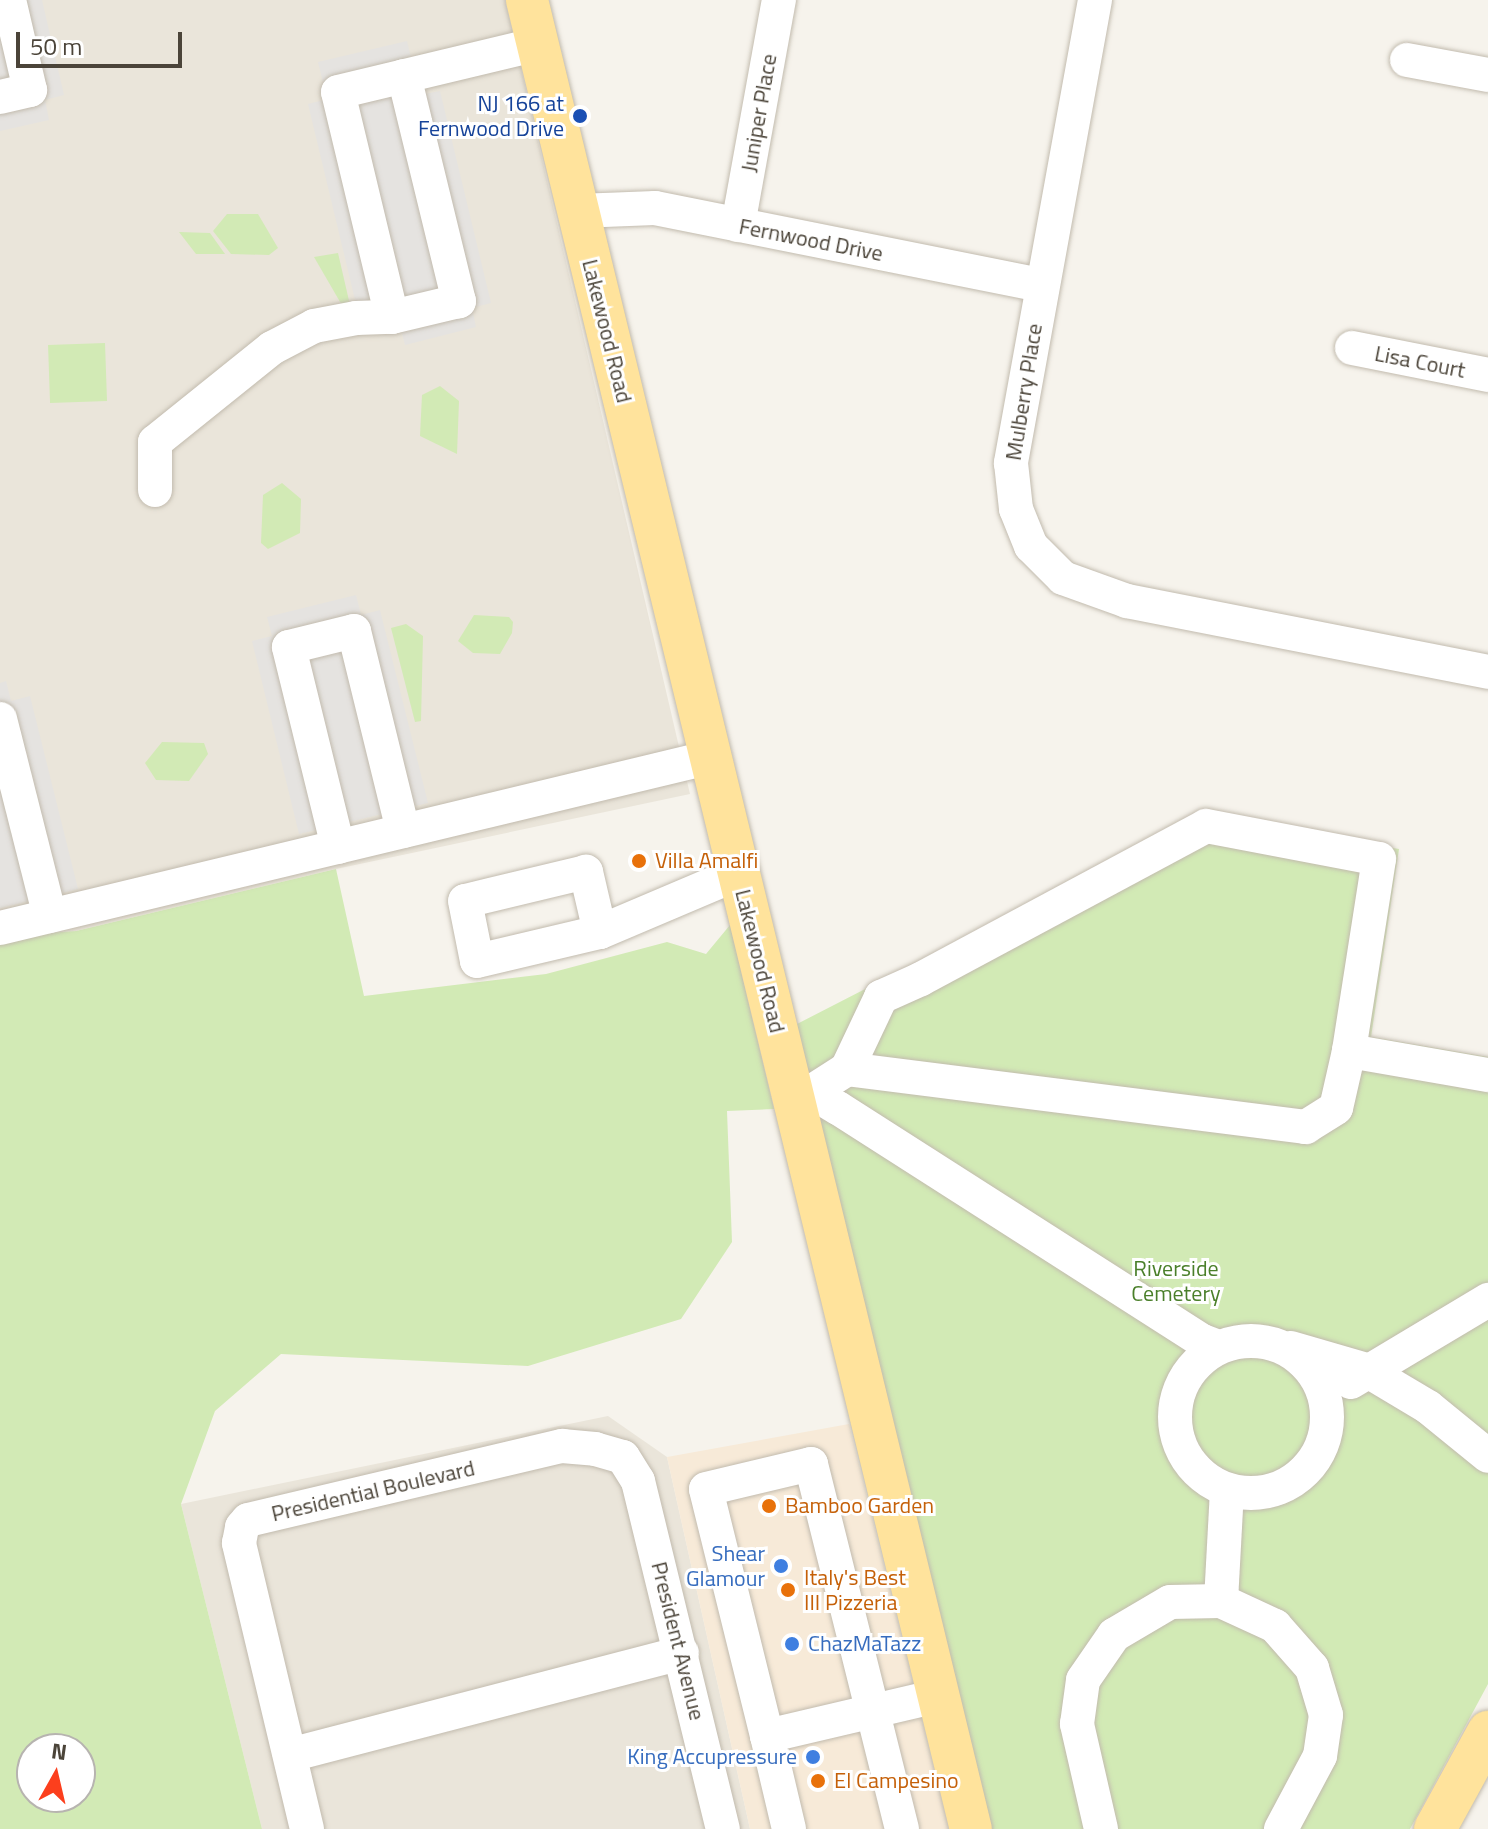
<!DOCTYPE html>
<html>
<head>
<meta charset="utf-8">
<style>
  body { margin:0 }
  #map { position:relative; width:1488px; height:1829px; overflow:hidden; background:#f6f3ec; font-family:"Titillium Web",sans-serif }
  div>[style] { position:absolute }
  .residential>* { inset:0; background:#eae5da }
  .commercial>* { inset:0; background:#f7ead8 }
  .green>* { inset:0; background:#d2eab5; transform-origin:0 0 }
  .parking>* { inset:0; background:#e5e3e0 }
  .roads { filter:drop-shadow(0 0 2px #c2bbae) drop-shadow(0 0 2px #c2bbae) }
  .minor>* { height:34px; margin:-17px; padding:0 17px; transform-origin:17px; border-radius:17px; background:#fff }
  .minor>.ring { margin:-17px; padding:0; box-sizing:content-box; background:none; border:34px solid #fff; border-radius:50% }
  .major>* { height:42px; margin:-21px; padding:0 21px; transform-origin:21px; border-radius:21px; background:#ffe39c }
  .dots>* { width:22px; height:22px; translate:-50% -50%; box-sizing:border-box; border:4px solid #fff; border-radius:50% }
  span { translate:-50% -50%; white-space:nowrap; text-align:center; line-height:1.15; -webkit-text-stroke:6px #fff; paint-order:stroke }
  .transit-label { font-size:22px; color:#164399 }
  .right { translate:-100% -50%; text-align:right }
  .street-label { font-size:22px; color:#4b4439 }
  .food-label { font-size:22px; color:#c56008 }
  .left { translate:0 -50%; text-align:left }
  .park-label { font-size:22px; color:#4a7f2a }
  .shop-label { font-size:22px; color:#366cbe }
  .north { position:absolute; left:16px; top:1733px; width:80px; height:80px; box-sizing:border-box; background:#fff; border:2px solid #b7b4b0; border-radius:50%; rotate:8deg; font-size:22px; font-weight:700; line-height:32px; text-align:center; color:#4b4439 }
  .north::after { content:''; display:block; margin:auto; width:28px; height:36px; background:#fc3f1d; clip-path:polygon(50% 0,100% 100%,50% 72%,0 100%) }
  .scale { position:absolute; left:16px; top:32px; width:166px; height:36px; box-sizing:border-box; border:4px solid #4b4439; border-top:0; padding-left:10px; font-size:24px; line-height:28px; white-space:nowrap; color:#4b4439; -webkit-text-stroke:6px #fff; paint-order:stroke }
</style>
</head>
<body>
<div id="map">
  <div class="residential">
    <i style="clip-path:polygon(0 0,505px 0,690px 794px,336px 869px,76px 931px,0 936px)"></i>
    <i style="clip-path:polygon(608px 1416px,667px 1457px,750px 1829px,262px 1829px,181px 1504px)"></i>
  </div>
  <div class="commercial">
    <i style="clip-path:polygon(849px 1424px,949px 1829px,750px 1829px,667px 1457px)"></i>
  </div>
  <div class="green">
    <i style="clip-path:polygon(227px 214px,258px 214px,278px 248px,269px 255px,231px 254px,213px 231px)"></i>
    <i style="clip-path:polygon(179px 232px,210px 233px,225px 254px,196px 254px)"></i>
    <i style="clip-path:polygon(338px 253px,350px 305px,343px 307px,314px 257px)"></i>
    <i style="left:105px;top:343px;width:58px;height:57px;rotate:88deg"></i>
    <i style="clip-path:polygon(440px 386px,459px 401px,457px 454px,420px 436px,422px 395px)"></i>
    <i style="clip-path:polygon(282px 483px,301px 499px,300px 533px,268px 549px,261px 543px,263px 495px)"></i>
    <i style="clip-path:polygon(474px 615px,509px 617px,513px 622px,512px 633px,500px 654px,473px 653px,458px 641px)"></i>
    <i style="clip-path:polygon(406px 624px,423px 636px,421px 721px,415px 722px,391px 628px)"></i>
    <i style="clip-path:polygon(162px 742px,204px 743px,208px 754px,189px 781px,156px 780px,145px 763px)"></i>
    <i style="clip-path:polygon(1202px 816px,1399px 849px,1371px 1037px,1488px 1057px,1488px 1684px,1410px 1829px,988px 1829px,797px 1024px)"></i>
    <i style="clip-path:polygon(evenodd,336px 869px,364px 996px,546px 974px,667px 942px,706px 954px,730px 925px,774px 1109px,727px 1111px,732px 1242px,681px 1319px,528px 1366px,281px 1354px,215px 1411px,181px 1504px,262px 1829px,0 1829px,0 936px,76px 931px,336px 869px,32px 1749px,80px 1749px,80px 1797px,32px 1797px,32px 1749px)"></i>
  </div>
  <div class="parking">
    <i style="clip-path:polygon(0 0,42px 0,64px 95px,45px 100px,49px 120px,0 131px)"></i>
    <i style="clip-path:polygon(407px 41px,420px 95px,440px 91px,491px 303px,472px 308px,476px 327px,405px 345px,400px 325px,363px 333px,308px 104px,327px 99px,318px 62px)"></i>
    <i style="clip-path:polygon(356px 595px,361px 615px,380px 610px,428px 803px,299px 834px,252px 641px,272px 636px,267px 617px)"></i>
    <i style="clip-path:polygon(6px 681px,11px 701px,30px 696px,78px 889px,0 908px,0 683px)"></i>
  </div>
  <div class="roads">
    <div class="minor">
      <i style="left:1095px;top:0;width:471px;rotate:100.3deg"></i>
      <i style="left:1011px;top:463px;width:46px;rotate:83.8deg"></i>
      <i style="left:1016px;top:509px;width:40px;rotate:68deg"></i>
      <i style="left:1031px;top:546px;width:45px;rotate:45deg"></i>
      <i style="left:1063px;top:578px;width:68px;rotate:19.8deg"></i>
      <i style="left:1127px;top:601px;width:368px;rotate:11.1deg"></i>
      <i style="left:1407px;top:60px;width:82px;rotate:10.5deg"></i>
      <i style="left:404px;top:76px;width:232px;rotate:76.3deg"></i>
      <i style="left:459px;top:301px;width:69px;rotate:166.6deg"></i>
      <i style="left:392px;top:317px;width:231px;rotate:-103.5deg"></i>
      <i style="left:338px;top:92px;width:206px;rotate:-13.5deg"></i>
      <i style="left:0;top:97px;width:31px;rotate:-13deg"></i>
      <i style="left:30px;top:90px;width:92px;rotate:-103.1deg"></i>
      <i style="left:578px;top:211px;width:77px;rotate:-2.2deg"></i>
      <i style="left:655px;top:208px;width:395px;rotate:11.3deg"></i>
      <i style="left:738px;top:225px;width:229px;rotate:-79.7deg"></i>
      <i style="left:1352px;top:348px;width:139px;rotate:11.2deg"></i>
      <i style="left:155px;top:490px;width:48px;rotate:-90deg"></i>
      <i style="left:155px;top:442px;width:150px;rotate:-38.8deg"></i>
      <i style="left:272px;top:348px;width:47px;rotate:-27.6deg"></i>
      <i style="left:314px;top:326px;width:43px;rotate:-10.8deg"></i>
      <i style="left:356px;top:318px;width:36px;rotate:-2deg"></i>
      <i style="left:0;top:719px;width:203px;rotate:75.8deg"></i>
      <i style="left:338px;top:847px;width:206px;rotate:-103.8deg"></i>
      <i style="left:289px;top:647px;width:67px;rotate:-13.8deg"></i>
      <i style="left:354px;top:631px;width:206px;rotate:76.2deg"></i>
      <i style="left:0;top:928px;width:731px;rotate:-13.52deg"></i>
      <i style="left:600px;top:932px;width:62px;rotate:-103.1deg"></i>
      <i style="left:586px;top:872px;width:124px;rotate:166.5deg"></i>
      <i style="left:465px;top:901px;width:61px;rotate:78.7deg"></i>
      <i style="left:477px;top:961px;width:126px;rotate:-13.3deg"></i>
      <i style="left:600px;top:932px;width:151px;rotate:-23deg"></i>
      <i style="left:1349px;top:1051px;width:141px;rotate:9.8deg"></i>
      <i style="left:792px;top:1091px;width:19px;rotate:3deg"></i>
      <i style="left:811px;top:1092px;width:31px;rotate:31deg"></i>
      <i style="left:838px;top:1108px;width:433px;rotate:32.6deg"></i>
      <i style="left:1203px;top:1341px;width:17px;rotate:21deg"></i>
      <i style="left:811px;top:1092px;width:43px;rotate:-32.6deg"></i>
      <i style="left:847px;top:1069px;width:80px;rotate:-64.7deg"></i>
      <i style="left:881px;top:997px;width:44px;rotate:-24.2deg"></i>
      <i style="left:921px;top:979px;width:323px;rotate:-28.2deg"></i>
      <i style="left:1206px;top:826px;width:176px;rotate:10.8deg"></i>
      <i style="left:1379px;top:859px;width:194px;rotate:98.9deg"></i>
      <i style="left:1349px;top:1051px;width:58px;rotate:102.8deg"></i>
      <i style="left:1336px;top:1108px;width:36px;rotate:148deg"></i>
      <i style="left:1306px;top:1127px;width:463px;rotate:-172.8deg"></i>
      <i class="ring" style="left:1175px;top:1341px;width:118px;height:118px"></i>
      <i style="left:1291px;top:1348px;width:78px;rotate:16.3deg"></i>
      <i style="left:1366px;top:1370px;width:72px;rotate:30.8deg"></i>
      <i style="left:1428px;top:1407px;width:77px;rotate:39.2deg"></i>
      <i style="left:1351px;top:1382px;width:160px;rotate:-30.9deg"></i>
      <i style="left:1221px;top:1601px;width:110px;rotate:-86.9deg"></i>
      <i style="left:767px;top:1736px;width:254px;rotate:-103.9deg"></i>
      <i style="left:706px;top:1489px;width:108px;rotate:-13.4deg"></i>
      <i style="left:811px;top:1464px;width:376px;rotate:76deg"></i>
      <i style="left:290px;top:1755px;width:405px;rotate:-14.6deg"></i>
      <i style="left:307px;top:1829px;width:294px;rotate:-103.4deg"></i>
      <i style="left:239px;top:1543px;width:16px;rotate:-79deg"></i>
      <i style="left:242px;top:1527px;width:9px;rotate:-49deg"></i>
      <i style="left:248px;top:1520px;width:323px;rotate:-13.3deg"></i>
      <i style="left:562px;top:1446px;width:33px;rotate:5deg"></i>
      <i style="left:595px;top:1449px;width:29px;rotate:16deg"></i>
      <i style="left:623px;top:1457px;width:28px;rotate:58deg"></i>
      <i style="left:638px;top:1481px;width:358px;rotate:76.3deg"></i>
      <i style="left:789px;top:1829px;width:96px;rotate:-103.3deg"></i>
      <i style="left:767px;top:1736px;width:175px;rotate:-13.2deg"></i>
      <i style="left:1101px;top:1829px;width:108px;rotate:-102.9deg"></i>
      <i style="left:1077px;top:1724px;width:44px;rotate:-82.2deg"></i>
      <i style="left:1083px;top:1680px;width:55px;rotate:-55.4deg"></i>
      <i style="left:1114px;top:1635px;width:65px;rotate:-30.5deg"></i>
      <i style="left:1170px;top:1602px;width:51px;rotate:-1.1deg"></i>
      <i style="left:1221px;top:1601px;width:60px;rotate:24.8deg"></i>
      <i style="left:1275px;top:1626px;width:56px;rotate:48.6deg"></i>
      <i style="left:1312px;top:1668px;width:49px;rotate:73.4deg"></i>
      <i style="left:1326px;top:1715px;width:41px;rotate:98.3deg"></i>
      <i style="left:1320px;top:1756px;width:83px;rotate:118.1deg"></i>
    </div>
    <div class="major">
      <i style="left:527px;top:0;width:1882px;rotate:76.36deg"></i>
      <i style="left:1435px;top:1829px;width:111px;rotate:-61.3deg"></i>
    </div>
  </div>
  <div class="dots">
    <i style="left:580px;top:116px;background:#1a4fb4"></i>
    <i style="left:639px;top:861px;background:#e8710a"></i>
    <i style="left:769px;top:1506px;background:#e8710a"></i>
    <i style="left:781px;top:1566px;background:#3f7fe0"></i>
    <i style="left:788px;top:1590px;background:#e8710a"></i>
    <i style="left:792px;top:1644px;background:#3f7fe0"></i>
    <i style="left:813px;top:1757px;background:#3f7fe0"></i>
    <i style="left:818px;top:1781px;background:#e8710a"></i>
  </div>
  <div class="transit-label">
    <span class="right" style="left:564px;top:116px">NJ 166 at<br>Fernwood Drive</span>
  </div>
  <div class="street-label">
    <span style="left:759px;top:113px;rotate:-80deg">Juniper Place</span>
    <span style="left:811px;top:240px;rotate:11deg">Fernwood Drive</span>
    <span style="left:607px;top:331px;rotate:76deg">Lakewood Road</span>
    <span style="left:1420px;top:362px;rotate:11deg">Lisa Court</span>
    <span style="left:1024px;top:392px;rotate:-81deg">Mulberry Place</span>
    <span style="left:760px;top:961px;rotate:76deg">Lakewood Road</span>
    <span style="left:373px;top:1491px;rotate:-13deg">Presidential Boulevard</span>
    <span style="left:678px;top:1641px;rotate:76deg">President Avenue</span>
  </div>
  <div class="food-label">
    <span class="left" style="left:655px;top:861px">Villa Amalfi</span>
    <span class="left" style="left:785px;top:1506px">Bamboo Garden</span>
    <span class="left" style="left:804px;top:1590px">Italy's Best<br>III Pizzeria</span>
    <span class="left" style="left:834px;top:1781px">El Campesino</span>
  </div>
  <div class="park-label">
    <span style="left:1176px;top:1281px">Riverside<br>Cemetery</span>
  </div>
  <div class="shop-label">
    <span class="right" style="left:765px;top:1566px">Shear<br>Glamour</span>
    <span class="left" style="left:808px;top:1644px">ChazMaTazz</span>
    <span class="right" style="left:797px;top:1757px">King Accupressure</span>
  </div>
  <div class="north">N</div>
  <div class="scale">50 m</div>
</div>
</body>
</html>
